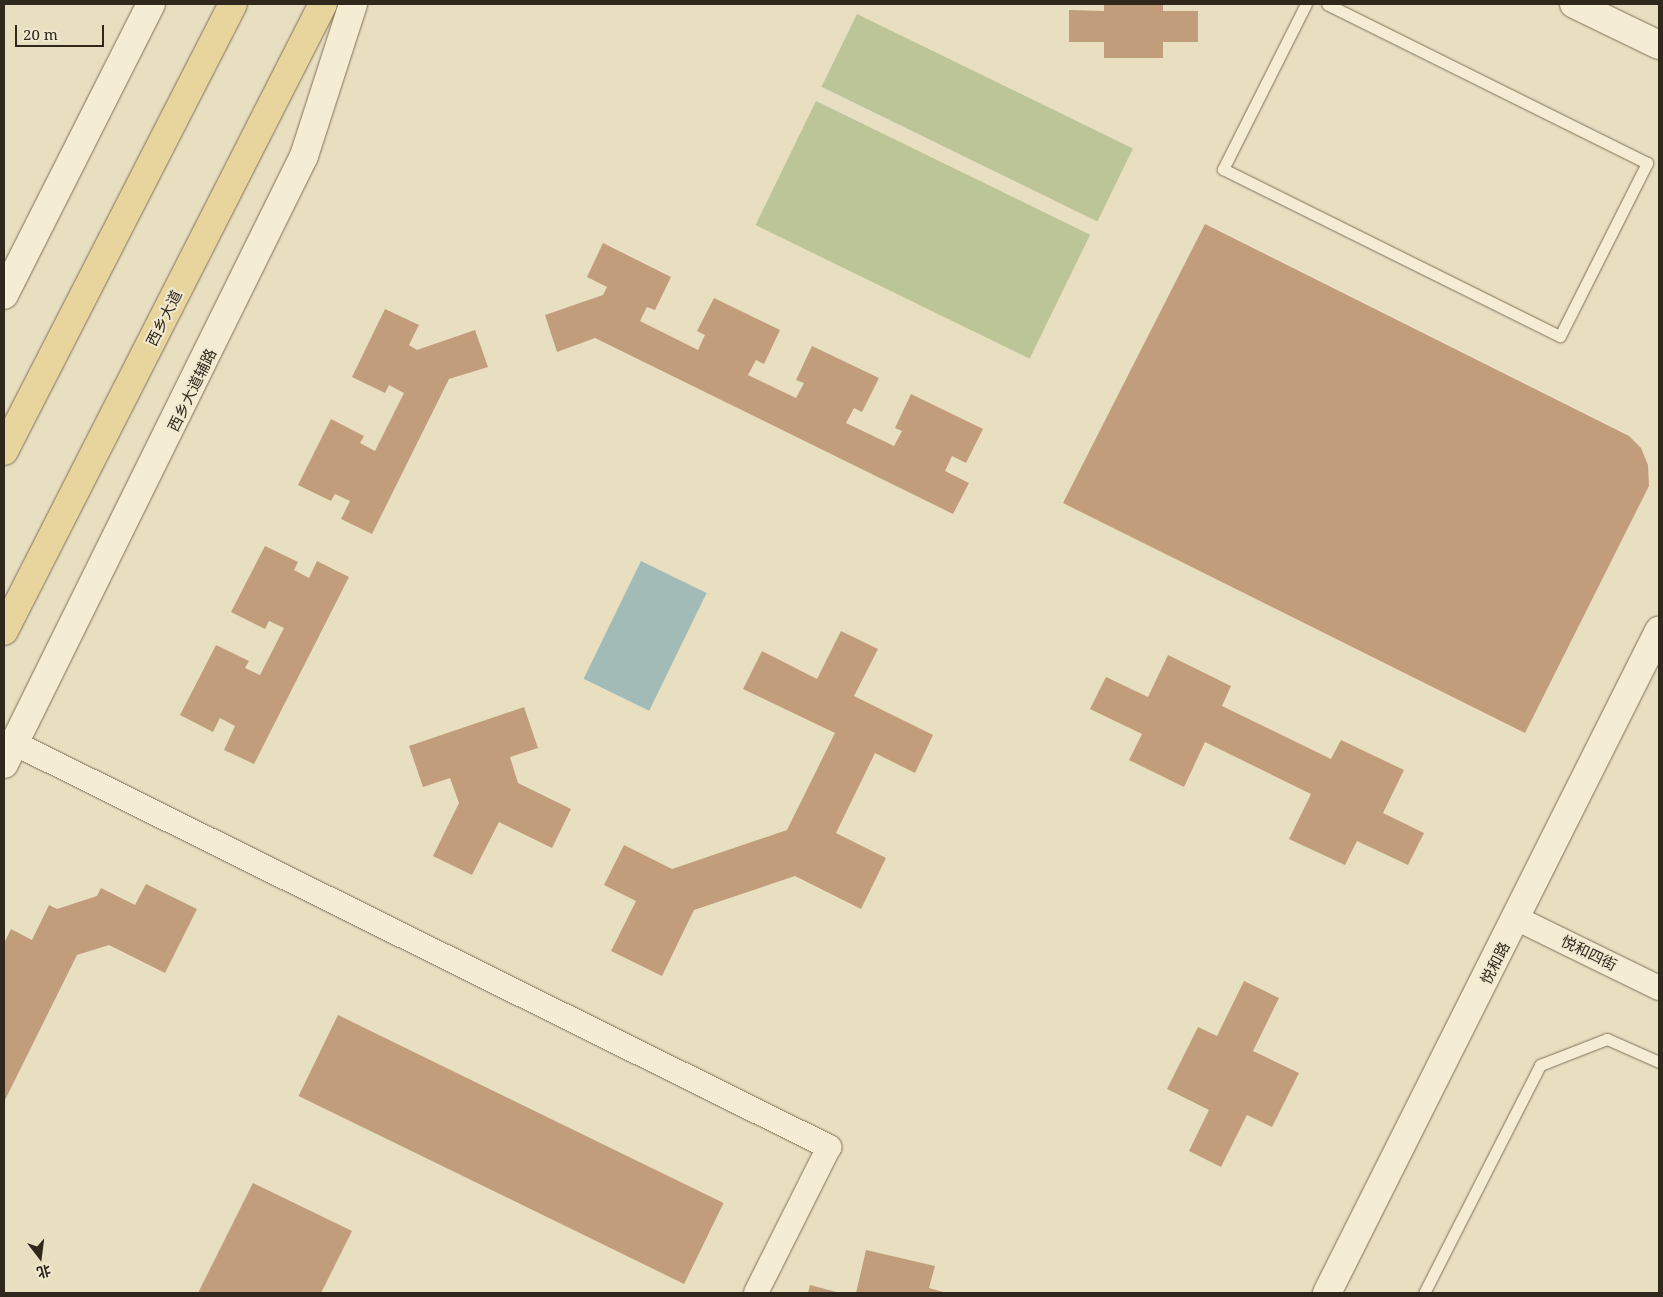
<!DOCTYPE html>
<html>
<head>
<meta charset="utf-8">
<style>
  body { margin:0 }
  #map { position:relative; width:1663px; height:1297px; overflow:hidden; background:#e8dfc1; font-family:"Noto Serif","Noto Sans SC",serif }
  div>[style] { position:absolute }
  .green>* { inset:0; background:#bcc597; transform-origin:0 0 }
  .water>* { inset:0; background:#a3bbb6; transform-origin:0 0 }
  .building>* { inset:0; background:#c29d7b; transform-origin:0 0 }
  .roads { filter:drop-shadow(0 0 1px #80715b) drop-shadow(0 0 1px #80715b) }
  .service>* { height:11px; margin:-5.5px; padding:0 5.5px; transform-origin:5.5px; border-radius:5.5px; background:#f4ecd3 }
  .minor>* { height:24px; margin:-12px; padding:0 12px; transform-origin:12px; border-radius:12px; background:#f4ecd3 }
  .tertiary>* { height:28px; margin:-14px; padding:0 14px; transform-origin:14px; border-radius:14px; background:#f4ecd3 }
  .secondary>* { height:28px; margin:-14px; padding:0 14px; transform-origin:14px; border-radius:14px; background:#f4ecd3 }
  .primary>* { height:28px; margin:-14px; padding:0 14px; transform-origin:14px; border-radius:14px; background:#e8d59d }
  span { translate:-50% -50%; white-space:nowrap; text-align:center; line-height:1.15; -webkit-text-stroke:4px #f0e9d0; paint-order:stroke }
  .street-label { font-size:15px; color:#31281d }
  .frame { position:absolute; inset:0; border:5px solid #31281d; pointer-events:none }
  .north { position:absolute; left:15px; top:1232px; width:50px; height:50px; -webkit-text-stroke:4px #f0e9d0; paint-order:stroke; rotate:165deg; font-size:14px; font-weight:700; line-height:20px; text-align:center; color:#31281d }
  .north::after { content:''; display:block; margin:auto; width:18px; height:22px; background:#31281d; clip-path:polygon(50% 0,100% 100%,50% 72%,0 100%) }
  .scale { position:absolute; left:15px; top:25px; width:89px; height:22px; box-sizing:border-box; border:2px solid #31281d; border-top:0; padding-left:6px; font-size:15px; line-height:18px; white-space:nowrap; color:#31281d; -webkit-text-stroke:4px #f0e9d0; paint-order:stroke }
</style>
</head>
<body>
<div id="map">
  <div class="green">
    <i style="left:857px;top:14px;width:307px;height:81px;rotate:26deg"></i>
    <i style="left:816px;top:101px;width:305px;height:138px;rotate:26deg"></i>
  </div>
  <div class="water">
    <i style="left:641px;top:561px;width:73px;height:131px;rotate:26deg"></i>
  </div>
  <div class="building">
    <i style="clip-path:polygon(1104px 4px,1163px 4px,1163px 11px,1198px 11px,1198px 42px,1163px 42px,1163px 58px,1104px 58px,1104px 42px,1069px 42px,1069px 10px,1104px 11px)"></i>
    <i style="clip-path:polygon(1205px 224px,1629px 436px,1641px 448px,1648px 465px,1649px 486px,1525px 733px,1063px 503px)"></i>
    <i style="clip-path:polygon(603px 243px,671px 277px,655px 310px,647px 307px,640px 321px,698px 350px,705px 335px,697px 331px,714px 298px,780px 330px,764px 364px,756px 360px,748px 375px,796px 398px,804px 383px,796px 380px,812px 346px,879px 378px,862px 412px,854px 408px,846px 423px,894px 446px,902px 431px,895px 428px,911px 394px,983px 429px,966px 463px,952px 456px,945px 471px,969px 483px,953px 514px,595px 338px,557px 352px,545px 315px,603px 295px,607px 287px,587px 277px)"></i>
    <i style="clip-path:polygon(385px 309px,419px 325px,409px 345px,417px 350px,475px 330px,488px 367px,449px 379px,372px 534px,341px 519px,350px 501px,335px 494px,331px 501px,298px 485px,331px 419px,364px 436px,360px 443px,375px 451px,404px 393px,389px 385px,385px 393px,352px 377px)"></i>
    <i style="clip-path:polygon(265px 546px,298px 562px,294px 570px,309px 578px,317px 561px,349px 577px,254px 764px,224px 750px,235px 726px,220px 718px,213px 732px,180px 715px,216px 645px,249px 661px,245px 668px,260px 675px,284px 628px,269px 621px,265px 629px,231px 612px)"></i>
    <i style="clip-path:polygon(841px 631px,878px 649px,854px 696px,933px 735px,915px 773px,875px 753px,836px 833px,886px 858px,861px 909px,795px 876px,694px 910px,662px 976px,611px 951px,636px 901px,604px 885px,624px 845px,672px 869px,787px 830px,835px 733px,743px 689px,762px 651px,817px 679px)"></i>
    <i style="clip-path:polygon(1168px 655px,1231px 686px,1222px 706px,1331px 759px,1341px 740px,1404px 770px,1383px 813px,1424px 833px,1408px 865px,1357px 841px,1345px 865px,1289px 839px,1311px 794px,1205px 742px,1184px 787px,1129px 760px,1142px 734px,1090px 709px,1106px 677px,1148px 697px)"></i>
    <i style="clip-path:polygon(524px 707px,538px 748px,510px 757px,518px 783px,571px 809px,552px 848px,499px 822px,472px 875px,433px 856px,459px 803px,450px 778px,423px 787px,409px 746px)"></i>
    <i style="clip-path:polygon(146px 884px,197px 909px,165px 973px,109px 945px,77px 955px,4px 1102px,4px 943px,11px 929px,32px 940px,49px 905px,57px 909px,97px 896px,101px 888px,135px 905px)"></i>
    <i style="clip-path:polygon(1244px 981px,1279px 998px,1253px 1051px,1299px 1073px,1272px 1127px,1247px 1115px,1221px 1167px,1189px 1151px,1209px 1110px,1167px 1089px,1198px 1027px,1217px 1036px)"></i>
    <i style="left:338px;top:1015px;width:429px;height:90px;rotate:26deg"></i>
    <i style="clip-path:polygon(253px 1183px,352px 1231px,321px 1293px,198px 1293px)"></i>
    <i style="clip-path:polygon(866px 1250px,935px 1266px,929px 1288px,947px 1293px,856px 1293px)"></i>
    <i style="clip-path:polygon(810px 1285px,840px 1293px,808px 1293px)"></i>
  </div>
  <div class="roads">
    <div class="service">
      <i style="left:1306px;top:4px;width:185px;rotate:116.7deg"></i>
      <i style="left:1223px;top:169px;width:376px;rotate:26.4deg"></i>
      <i style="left:1560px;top:336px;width:194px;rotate:-63.3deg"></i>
      <i style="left:1647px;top:163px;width:357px;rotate:-153.6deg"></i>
      <i style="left:1424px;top:1293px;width:256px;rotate:-63deg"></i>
      <i style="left:1540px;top:1065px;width:72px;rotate:-21.2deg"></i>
      <i style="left:1607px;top:1039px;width:57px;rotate:23.9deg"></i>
    </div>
    <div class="minor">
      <i style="left:14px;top:743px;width:910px;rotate:26.37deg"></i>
      <i style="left:829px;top:1147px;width:163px;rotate:116.6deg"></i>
      <i style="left:1518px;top:919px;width:157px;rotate:26.1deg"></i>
    </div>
    <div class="tertiary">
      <i style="left:4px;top:295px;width:326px;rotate:-63.2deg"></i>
      <i style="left:4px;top:764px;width:678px;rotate:-63.74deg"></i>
      <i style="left:304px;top:156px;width:160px;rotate:-72.1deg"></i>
      <i style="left:1327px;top:1293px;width:741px;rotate:-63.37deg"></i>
    </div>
    <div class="secondary">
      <i style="left:1574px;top:4px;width:94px;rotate:25.8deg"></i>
    </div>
    <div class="primary">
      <i style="left:4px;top:451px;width:502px;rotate:-62.87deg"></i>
      <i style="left:4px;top:631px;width:703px;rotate:-63.03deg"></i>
    </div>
  </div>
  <div class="street-label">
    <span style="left:164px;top:318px;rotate:-63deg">西乡大道</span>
    <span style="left:192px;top:390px;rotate:-64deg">西乡大道辅路</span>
    <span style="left:1589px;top:953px;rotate:26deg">悦和四街</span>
    <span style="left:1495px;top:963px;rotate:-63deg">悦和路</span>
  </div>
  <div class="frame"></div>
  <div class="north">北</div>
  <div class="scale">20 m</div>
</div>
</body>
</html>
